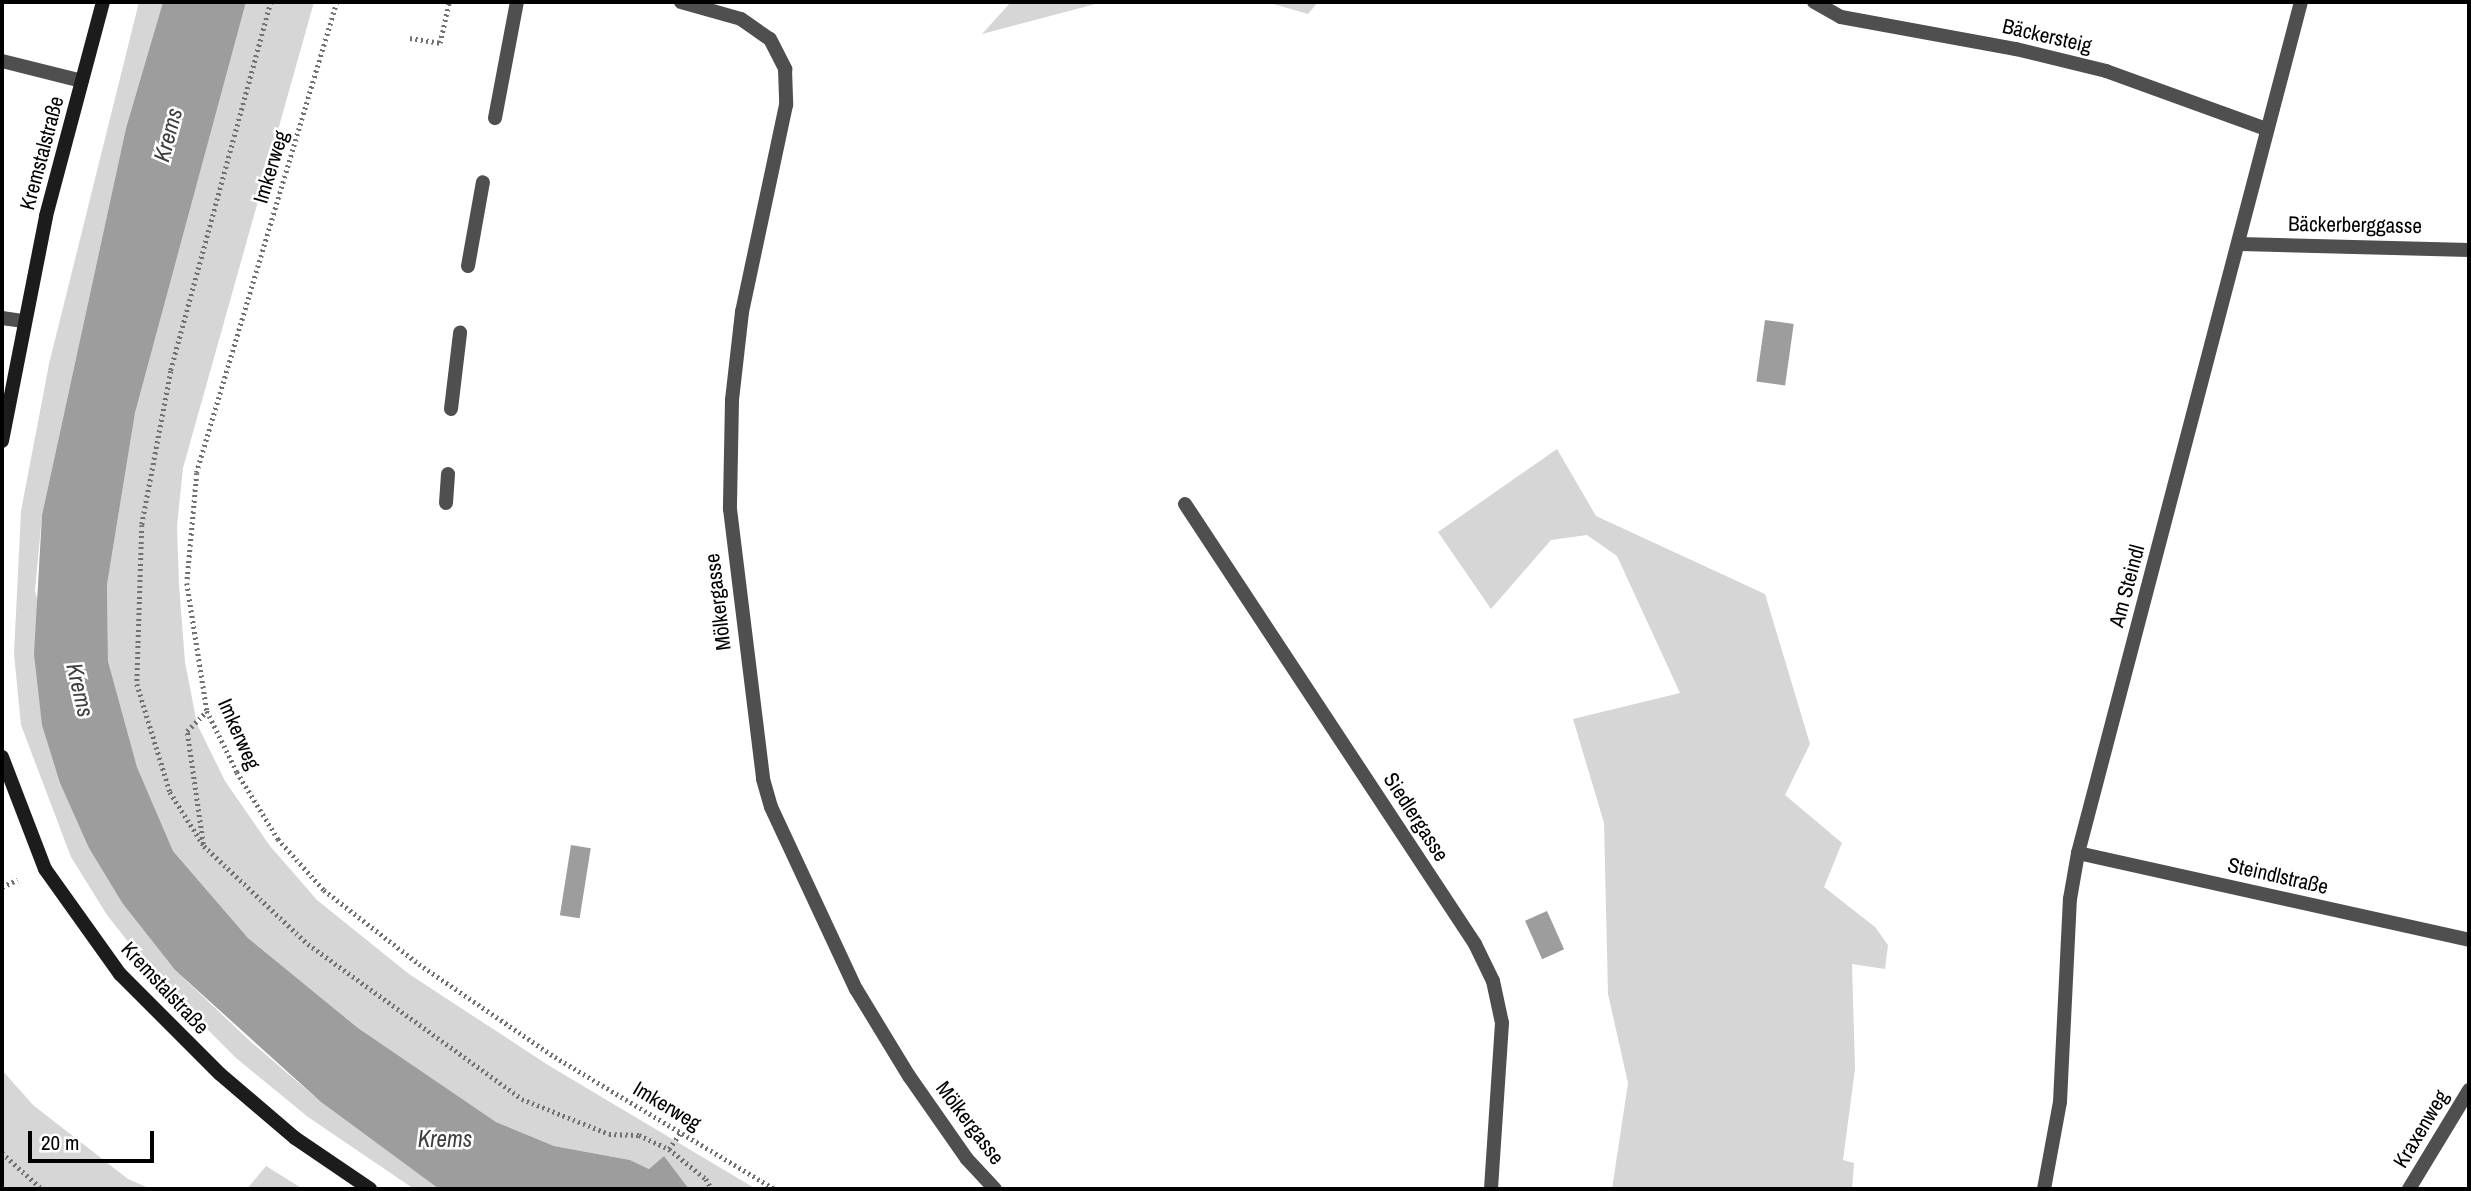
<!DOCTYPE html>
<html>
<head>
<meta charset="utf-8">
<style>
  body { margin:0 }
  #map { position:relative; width:2471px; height:1191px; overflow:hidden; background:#fff; font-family:"Archivo Narrow",sans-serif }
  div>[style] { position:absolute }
  .green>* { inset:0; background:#d6d6d6 }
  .water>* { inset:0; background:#9d9d9d; transform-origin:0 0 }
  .path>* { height:4.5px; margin-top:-2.25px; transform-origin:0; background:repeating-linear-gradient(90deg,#717171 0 2px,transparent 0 5.5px) }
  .service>* { height:14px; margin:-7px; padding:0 7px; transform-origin:7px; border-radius:7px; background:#4f4f4f }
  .minor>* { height:14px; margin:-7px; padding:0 7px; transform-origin:7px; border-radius:7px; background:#4f4f4f }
  .secondary>* { height:14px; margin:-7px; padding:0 7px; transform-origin:7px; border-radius:7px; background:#1c1c1c }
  span { translate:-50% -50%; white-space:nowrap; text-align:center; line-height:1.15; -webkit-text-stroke:5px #fff; paint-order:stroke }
  .street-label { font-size:21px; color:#000 }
  .water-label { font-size:23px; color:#3e3e3e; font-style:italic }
  .frame { position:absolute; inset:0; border:4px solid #000; pointer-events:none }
  .scale { position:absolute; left:28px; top:1131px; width:126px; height:32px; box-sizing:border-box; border:4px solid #000; border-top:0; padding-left:9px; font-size:21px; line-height:24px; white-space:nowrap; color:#000; -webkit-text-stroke:5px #fff; paint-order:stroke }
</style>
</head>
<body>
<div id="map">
  <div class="green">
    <i style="clip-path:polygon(139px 2px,163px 2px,126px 128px,42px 515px,35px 591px,123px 904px,175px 970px,251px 1042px,321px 1102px,439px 1189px,414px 1189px,308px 1117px,236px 1058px,160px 982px,107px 915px,71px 857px,21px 725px,14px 654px,21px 511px,49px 364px)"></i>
    <i style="clip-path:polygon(246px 2px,314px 2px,183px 468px,177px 526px,179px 585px,185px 662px,197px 724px,225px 781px,270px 846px,317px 900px,409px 974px,548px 1065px,756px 1189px,689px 1189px,664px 1156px,649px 1169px,630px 1160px,554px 1146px,496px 1122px,358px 1028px,248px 938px,173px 851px,137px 767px,108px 661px,107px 585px,135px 413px)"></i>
    <i style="clip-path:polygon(1011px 2px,1103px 2px,982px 34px)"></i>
    <i style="clip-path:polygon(1267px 2px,1318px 2px,1308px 14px)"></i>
    <i style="clip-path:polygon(1557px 449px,1596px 516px,1765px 594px,1810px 744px,1785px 795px,1842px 843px,1824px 887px,1875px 927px,1888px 945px,1885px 969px,1852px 964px,1855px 1069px,1843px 1160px,1854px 1163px,1852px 1189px,1612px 1189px,1628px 1083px,1608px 994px,1604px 823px,1573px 719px,1680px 693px,1617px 556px,1587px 535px,1551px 540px,1491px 609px,1438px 532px)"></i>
    <i style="clip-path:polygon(2px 1070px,33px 1105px,128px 1179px,151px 1189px,2px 1189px)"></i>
    <i style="clip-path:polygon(266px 1166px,303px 1189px,247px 1189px)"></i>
  </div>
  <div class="water">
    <i style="clip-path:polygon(163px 2px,246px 2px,135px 413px,107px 585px,108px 661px,137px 767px,173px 851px,248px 938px,358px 1028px,496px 1122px,554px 1146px,630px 1160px,649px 1169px,664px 1156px,689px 1189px,439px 1189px,321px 1102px,175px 970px,123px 904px,89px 848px,60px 783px,42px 725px,34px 654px,42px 515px,126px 128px)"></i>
    <i style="left:1765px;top:320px;width:29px;height:62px;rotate:8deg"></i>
    <i style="left:571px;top:845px;width:20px;height:71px;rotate:9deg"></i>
    <i style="left:1547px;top:911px;width:42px;height:24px;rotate:66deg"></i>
  </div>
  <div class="path">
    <i style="left:271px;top:2px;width:382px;rotate:105.2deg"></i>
    <i style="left:171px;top:371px;width:157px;rotate:100.7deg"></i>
    <i style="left:142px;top:525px;width:159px;rotate:91.8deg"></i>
    <i style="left:137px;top:684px;width:113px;rotate:73deg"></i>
    <i style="left:170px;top:792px;width:64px;rotate:57.8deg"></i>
    <i style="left:204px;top:846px;width:143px;rotate:43.3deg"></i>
    <i style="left:308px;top:944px;width:264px;rotate:35.9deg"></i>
    <i style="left:522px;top:1099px;width:94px;rotate:21.9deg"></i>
    <i style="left:609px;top:1134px;width:30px;rotate:2deg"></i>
    <i style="left:639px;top:1135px;width:33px;rotate:25deg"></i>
    <i style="left:669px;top:1149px;width:48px;rotate:39deg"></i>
    <i style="left:706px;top:1179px;width:12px;rotate:59deg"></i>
    <i style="left:337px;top:2px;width:491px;rotate:106.6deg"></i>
    <i style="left:197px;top:473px;width:110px;rotate:95.2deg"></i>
    <i style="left:187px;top:583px;width:130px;rotate:81.1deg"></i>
    <i style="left:207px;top:711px;width:68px;rotate:63.8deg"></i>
    <i style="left:237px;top:772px;width:79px;rotate:58.5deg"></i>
    <i style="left:278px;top:839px;width:69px;rotate:48deg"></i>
    <i style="left:324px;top:890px;width:120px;rotate:37.9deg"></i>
    <i style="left:419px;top:964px;width:165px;rotate:34.4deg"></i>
    <i style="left:555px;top:1057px;width:257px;rotate:31deg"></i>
    <i style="left:410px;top:38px;width:30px;rotate:9deg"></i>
    <i style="left:440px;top:43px;width:42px;rotate:-77.6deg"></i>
    <i style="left:203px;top:844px;width:114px;rotate:-98.1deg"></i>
    <i style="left:187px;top:731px;width:28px;rotate:-45deg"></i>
    <i style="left:2px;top:887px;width:17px;rotate:-25deg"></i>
    <i style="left:669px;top:1149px;width:21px;rotate:-55deg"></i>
    <i style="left:2px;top:1153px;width:54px;rotate:42deg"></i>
  </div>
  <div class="service">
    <i style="left:1814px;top:2px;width:31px;rotate:29deg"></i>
    <i style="left:1841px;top:17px;width:178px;rotate:10.4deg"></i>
    <i style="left:2016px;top:49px;width:93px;rotate:13.7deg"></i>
    <i style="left:2106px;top:71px;width:170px;rotate:19.9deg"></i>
    <i style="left:2px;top:61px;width:82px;rotate:14deg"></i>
    <i style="left:495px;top:118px;width:118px;rotate:-79.3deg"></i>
    <i style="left:468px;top:266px;width:85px;rotate:-79.9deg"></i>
    <i style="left:451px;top:409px;width:77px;rotate:-83.2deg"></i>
    <i style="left:446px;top:503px;width:29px;rotate:-86deg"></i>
  </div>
  <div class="minor">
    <i style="left:681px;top:2px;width:62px;rotate:15.8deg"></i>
    <i style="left:741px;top:19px;width:35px;rotate:35deg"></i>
    <i style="left:770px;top:39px;width:34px;rotate:63deg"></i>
    <i style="left:785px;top:69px;width:36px;rotate:88deg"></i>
    <i style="left:786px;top:105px;width:212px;rotate:102deg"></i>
    <i style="left:742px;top:312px;width:89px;rotate:96.5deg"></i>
    <i style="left:732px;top:400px;width:109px;rotate:91.1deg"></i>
    <i style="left:730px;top:509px;width:272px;rotate:83deg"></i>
    <i style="left:763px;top:779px;width:29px;rotate:74deg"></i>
    <i style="left:771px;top:807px;width:201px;rotate:65deg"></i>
    <i style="left:856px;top:989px;width:102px;rotate:58.7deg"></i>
    <i style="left:909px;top:1076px;width:101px;rotate:55.1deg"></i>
    <i style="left:967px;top:1159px;width:41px;rotate:47deg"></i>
    <i style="left:2240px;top:244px;width:229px;rotate:1.5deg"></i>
    <i style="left:2px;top:318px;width:22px;rotate:8deg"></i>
    <i style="left:1185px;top:504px;width:527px;rotate:56.61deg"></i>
    <i style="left:1475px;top:944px;width:41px;rotate:64.1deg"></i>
    <i style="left:1493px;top:981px;width:43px;rotate:77.9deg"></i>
    <i style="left:1502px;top:1023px;width:166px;rotate:93.8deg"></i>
    <i style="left:2078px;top:853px;width:401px;rotate:12.5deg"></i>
    <i style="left:2044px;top:1189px;width:88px;rotate:-79.6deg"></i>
    <i style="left:2060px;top:1102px;width:203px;rotate:-87.2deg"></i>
    <i style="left:2070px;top:899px;width:47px;rotate:-80.1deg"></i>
    <i style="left:2078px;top:853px;width:880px;rotate:-75.32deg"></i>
    <i style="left:2409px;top:1189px;width:116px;rotate:-58.8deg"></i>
  </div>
  <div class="secondary">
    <i style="left:2px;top:441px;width:229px;rotate:-78.9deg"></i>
    <i style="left:46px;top:216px;width:221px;rotate:-75.1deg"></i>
    <i style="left:2px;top:757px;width:120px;rotate:69deg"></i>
    <i style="left:45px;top:869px;width:129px;rotate:54.5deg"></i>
    <i style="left:120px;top:974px;width:141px;rotate:45deg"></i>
    <i style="left:220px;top:1074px;width:99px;rotate:40.5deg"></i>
    <i style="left:295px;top:1138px;width:91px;rotate:34.2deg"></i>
  </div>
  <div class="street-label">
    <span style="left:2047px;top:36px;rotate:13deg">Bäckersteig</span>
    <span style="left:42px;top:153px;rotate:-75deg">Kremstalstraße</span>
    <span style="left:271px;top:167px;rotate:-73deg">Imkerweg</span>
    <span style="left:2355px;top:225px;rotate:1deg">Bäckerberggasse</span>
    <span style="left:2127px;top:586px;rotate:-75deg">Am Steindl</span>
    <span style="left:718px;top:602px;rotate:-97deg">Mölkergasse</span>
    <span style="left:239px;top:734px;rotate:66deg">Imkerweg</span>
    <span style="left:1416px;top:817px;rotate:57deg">Siedlergasse</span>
    <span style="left:2278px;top:876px;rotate:13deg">Steindlstraße</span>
    <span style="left:165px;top:988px;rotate:47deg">Kremstalstraße</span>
    <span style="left:667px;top:1106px;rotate:31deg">Imkerweg</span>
    <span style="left:970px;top:1123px;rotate:53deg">Mölkergasse</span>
    <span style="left:2421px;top:1129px;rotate:-59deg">Kraxenweg</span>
  </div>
  <div class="water-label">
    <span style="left:168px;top:135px;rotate:-75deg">Krems</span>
    <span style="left:80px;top:690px;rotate:77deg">Krems</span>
    <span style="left:445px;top:1139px">Krems</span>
  </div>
  <div class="frame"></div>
  <div class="scale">20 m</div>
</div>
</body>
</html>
